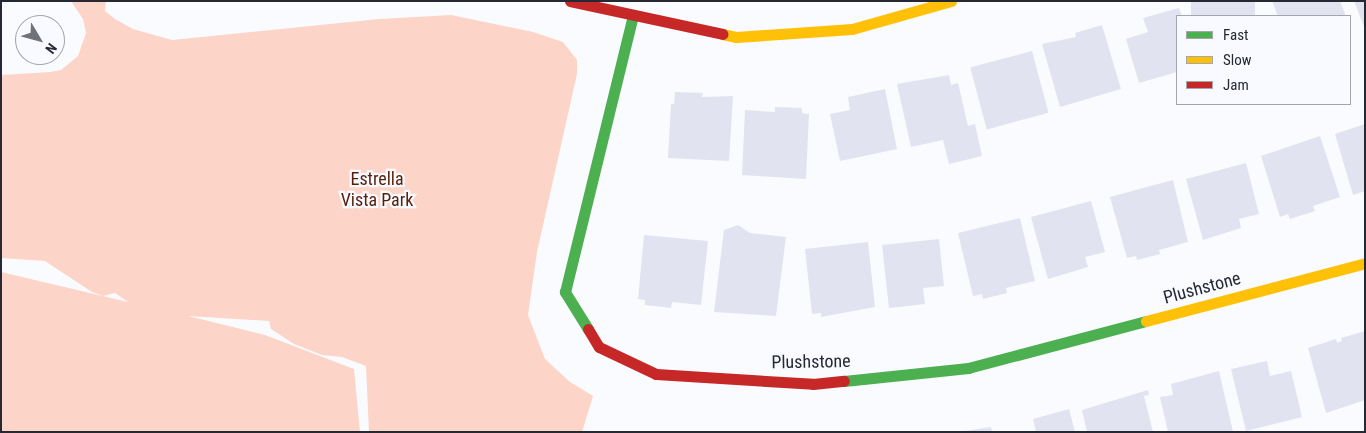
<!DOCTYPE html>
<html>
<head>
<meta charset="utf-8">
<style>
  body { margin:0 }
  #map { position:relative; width:1366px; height:433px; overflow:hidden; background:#f9fbfe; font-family:"Roboto Condensed",sans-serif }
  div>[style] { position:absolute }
  .green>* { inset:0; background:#fcd5c8 }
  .building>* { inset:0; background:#e1e4f0; transform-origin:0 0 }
  .fast>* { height:11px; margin:-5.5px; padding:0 5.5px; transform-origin:5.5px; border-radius:5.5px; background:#4caf50 }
  .slow>* { height:11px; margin:-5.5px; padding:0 5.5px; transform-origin:5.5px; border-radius:5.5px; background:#ffc107 }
  .jam>* { height:11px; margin:-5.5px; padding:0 5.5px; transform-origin:5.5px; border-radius:5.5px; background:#c62828 }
  span { translate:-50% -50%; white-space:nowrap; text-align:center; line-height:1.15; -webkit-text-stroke:4.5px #f8faff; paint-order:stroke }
  .park-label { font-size:18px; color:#571f07 }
  .street-label { font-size:18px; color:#262933 }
  .frame { position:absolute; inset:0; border:2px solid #262933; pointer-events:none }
  .legend { position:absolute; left:1176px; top:15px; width:175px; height:90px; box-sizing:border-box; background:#f8faff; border:1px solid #a4a6ad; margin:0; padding:6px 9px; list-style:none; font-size:15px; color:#262933 }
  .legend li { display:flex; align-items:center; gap:10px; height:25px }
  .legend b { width:25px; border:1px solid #a4a6ad }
  .north { position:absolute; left:15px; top:15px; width:50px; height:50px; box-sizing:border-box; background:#f8faff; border:1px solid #a4a6ad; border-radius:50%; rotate:127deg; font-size:14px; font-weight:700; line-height:20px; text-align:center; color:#262933 }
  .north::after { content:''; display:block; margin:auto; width:18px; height:22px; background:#70727a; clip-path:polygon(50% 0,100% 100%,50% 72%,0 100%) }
</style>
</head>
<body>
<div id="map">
  <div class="green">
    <i style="clip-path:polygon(71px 1px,106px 1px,105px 11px,115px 19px,133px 29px,172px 40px,379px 19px,451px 15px,533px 32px,563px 42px,577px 60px,577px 74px,537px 252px,528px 315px,545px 359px,570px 382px,593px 396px,582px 432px,369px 432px,366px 366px,342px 357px,322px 355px,294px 344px,271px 329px,269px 321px,188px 316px,265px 335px,354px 369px,360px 432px,1px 432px,1px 272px,128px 302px,115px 293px,103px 296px,92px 292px,45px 261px,1px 258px,1px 75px,50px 72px,61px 70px,78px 56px,86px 33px,83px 19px)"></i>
  </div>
  <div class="building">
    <i style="left:1191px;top:1px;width:64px;height:16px"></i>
    <i style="clip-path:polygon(1272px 1px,1340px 1px,1346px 16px,1278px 16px)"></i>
    <i style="clip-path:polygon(1354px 1px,1365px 1px,1365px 29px)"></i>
    <i style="clip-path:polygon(1179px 8px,1182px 16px,1177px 16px,1177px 72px,1139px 83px,1126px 39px,1148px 32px,1143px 18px)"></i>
    <i style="clip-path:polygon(1102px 25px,1121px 89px,1060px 107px,1042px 44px,1076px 37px,1075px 33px)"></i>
    <i style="left:1032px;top:51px;width:64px;height:64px;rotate:75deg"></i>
    <i style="clip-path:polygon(949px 75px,951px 85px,958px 83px,968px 126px,975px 124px,982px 156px,949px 164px,943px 140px,911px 147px,897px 84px)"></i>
    <i style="clip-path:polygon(885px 89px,897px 149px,840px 161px,830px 114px,850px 110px,848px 97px)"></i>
    <i style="clip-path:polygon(675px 92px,703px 93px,702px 97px,733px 96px,729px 161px,668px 158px,671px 104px,674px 104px)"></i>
    <i style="clip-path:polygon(775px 107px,802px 108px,802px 113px,809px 114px,806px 179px,742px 175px,745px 110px,775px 112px)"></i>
    <i style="clip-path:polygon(1365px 124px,1365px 191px,1353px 195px,1335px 134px)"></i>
    <i style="clip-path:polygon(1320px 136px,1340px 197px,1313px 206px,1315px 211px,1290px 219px,1288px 214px,1280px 217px,1261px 156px)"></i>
    <i style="clip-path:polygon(1246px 163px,1259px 214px,1239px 219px,1241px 228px,1203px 240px,1186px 179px)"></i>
    <i style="clip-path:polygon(1173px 180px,1188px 242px,1159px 250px,1160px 254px,1137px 260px,1136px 256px,1127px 258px,1110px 197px)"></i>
    <i style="clip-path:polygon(1091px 201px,1105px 252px,1085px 257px,1088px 267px,1048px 279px,1031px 217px)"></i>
    <i style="clip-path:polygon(1020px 218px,1035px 281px,1006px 288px,1007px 293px,983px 299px,982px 294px,973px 296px,958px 233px)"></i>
    <i style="clip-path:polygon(738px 225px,750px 233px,786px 237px,776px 316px,714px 312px,724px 230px)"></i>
    <i style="clip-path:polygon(644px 235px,708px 241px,701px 305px,672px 302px,671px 308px,645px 305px,645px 300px,638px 299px)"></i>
    <i style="clip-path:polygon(939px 239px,944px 286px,923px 288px,925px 304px,889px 308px,882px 245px)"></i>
    <i style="clip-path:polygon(868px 242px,875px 307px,821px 317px,821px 313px,812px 314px,805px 249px)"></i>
    <i style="clip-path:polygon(1365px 331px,1365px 400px,1326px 413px,1308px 348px,1336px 339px,1337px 343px,1342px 341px,1341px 338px)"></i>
    <i style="clip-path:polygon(1267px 361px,1270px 376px,1291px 371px,1302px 417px,1246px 431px,1231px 369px)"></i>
    <i style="clip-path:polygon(1219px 371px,1233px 432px,1168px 432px,1160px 397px,1173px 395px,1171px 384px)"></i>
    <i style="clip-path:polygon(1148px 390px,1149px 395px,1144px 396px,1153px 432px,1087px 432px,1082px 410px)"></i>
    <i style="clip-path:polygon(1069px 409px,1075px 432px,1036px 432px,1033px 419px)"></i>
    <i style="clip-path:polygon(991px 427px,992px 432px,965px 432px,965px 431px)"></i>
  </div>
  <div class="fast">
    <i style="left:588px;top:329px;width:44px;rotate:-121.9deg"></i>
    <i style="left:565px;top:292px;width:285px;rotate:-76.2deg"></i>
    <i style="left:844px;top:381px;width:125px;rotate:-6deg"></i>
    <i style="left:968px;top:368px;width:184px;rotate:-14.8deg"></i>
  </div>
  <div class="slow">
    <i style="left:722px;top:34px;width:14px;rotate:12deg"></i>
    <i style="left:736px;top:37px;width:116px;rotate:-3.9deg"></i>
    <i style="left:852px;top:29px;width:103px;rotate:-15.8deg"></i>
    <i style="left:1146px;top:321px;width:227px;rotate:-14.8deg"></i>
  </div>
  <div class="jam">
    <i style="left:570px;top:1px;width:156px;rotate:12.2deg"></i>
    <i style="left:588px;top:329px;width:21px;rotate:59deg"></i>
    <i style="left:599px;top:347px;width:63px;rotate:25.3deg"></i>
    <i style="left:656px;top:374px;width:157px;rotate:3.6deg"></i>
    <i style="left:813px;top:384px;width:31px;rotate:-6deg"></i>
  </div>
  <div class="park-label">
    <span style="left:377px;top:190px">Estrella<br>Vista Park</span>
  </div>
  <div class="street-label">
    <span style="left:1202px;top:288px;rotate:-15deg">Plushstone</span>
    <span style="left:811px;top:362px;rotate:-1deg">Plushstone</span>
  </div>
  <div class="frame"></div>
  <ul class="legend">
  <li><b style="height:6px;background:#4caf50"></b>Fast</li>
  <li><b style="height:6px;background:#ffc107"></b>Slow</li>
  <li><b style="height:6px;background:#c62828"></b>Jam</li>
  </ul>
  <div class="north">N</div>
</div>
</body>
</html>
